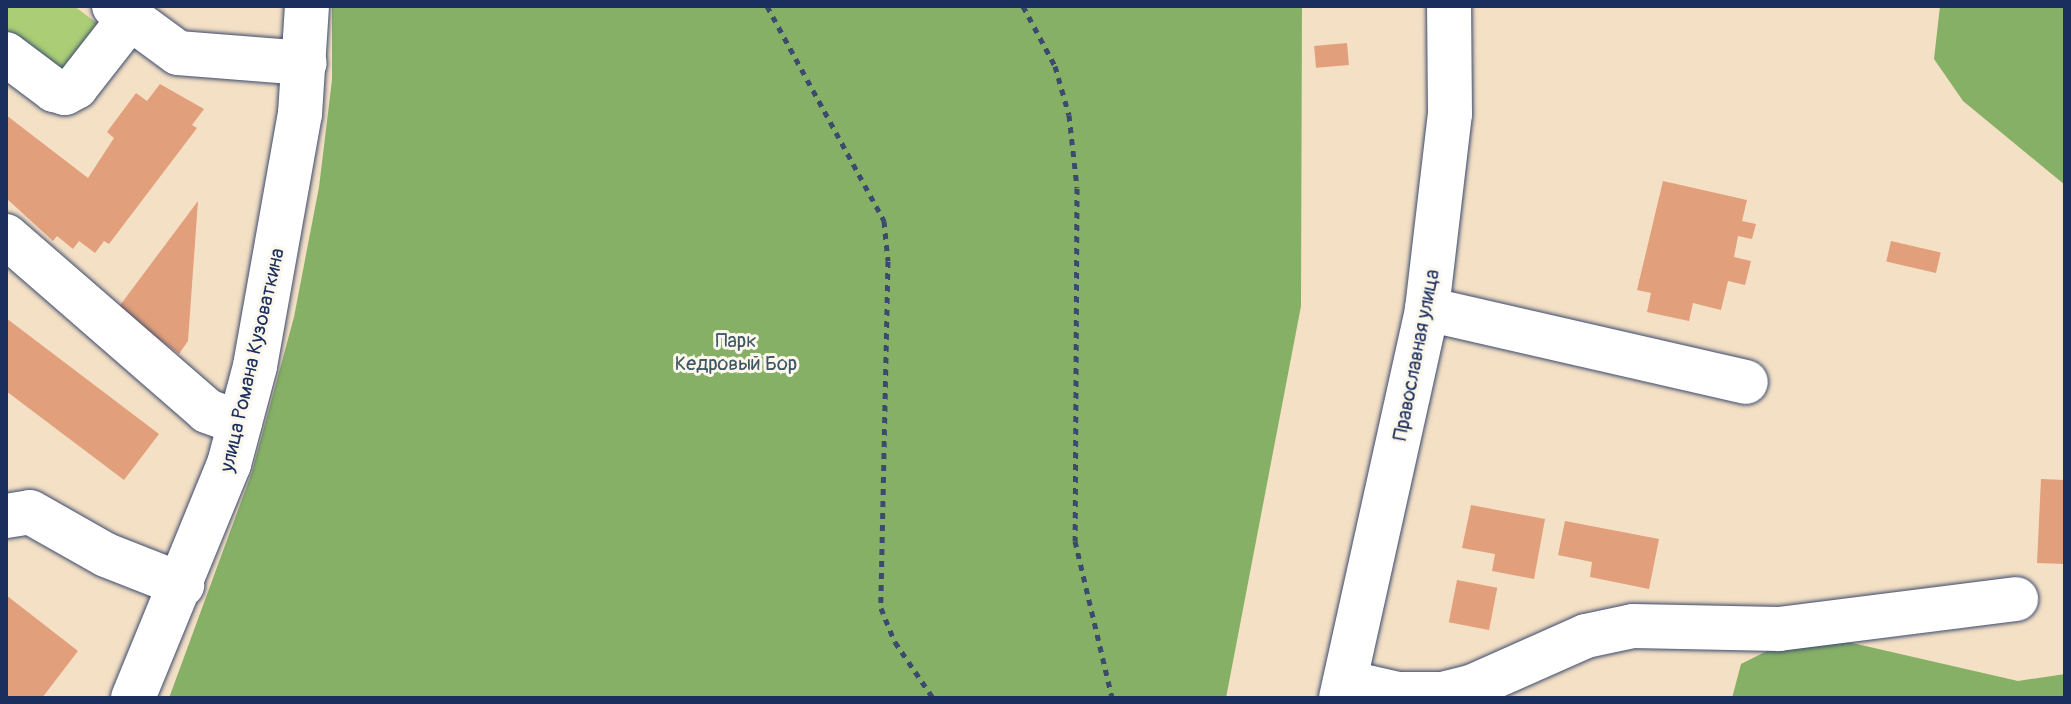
<!DOCTYPE html>
<html>
<head>
<meta charset="utf-8">
<style>
  body { margin:0 }
  #map { position:relative; width:2071px; height:704px; overflow:hidden; background:#f4e0c5; font-family:Pangolin,sans-serif }
  div>[style] { position:absolute }
  .green>* { inset:0; background:#aacd76 }
  .forest>* { inset:0; background:#87b067 }
  .building>* { inset:0; background:#e19f7c; transform-origin:0 0 }
  .path>* { height:5px; margin-top:-2.5px; transform-origin:0; background:repeating-linear-gradient(90deg,#3c4a6d 0 6px,transparent 0 12px) }
  .roads { filter:drop-shadow(0 0 2px #3c4a6d) drop-shadow(0 0 2px #3c4a6d) }
  .minor>* { height:44px; margin:-22px; padding:0 22px; transform-origin:22px; border-radius:22px; background:#fff }
  span { translate:-50% -50%; white-space:nowrap; text-align:center; line-height:1.15; -webkit-text-stroke:6px #fbf7ec; paint-order:stroke }
  .park-label { font-size:20px; color:#3f5664 }
  .street-label { font-size:20px; color:#1b2f5e }
  .frame { position:absolute; inset:0; border:8px solid #1b2f5e; pointer-events:none }
</style>
</head>
<body>
<div id="map">
  <div class="green">
    <i style="clip-path:polygon(6px 6px,74px 6px,102px 27px,61px 82px,6px 41px)"></i>
  </div>
  <div class="forest">
    <i style="clip-path:polygon(332px 6px,1302px 6px,1301px 306px,1226px 698px,169px 698px,252px 472px,294px 317px,319px 187px,332px 80px)"></i>
    <i style="clip-path:polygon(1940px 6px,2065px 6px,2065px 185px,1963px 101px,1934px 59px)"></i>
    <i style="clip-path:polygon(1848px 642px,2018px 681px,2065px 674px,2065px 698px,1732px 698px,1741px 664px,1773px 648px)"></i>
  </div>
  <div class="building">
    <i style="left:1347px;top:43px;width:22px;height:33px;rotate:85deg"></i>
    <i style="clip-path:polygon(160px 84px,204px 109px,192px 125px,197px 128px,109px 244px,104px 241px,95px 253px,79px 241px,73px 249px,57px 236px,53px 241px,6px 198px,6px 115px,88px 178px,114px 138px,107px 132px,136px 93px,147px 101px)"></i>
    <i style="clip-path:polygon(1663px 181px,1747px 200px,1742px 221px,1756px 224px,1752px 239px,1738px 236px,1734px 257px,1751px 261px,1745px 285px,1728px 281px,1721px 310px,1693px 303px,1689px 321px,1647px 312px,1651px 293px,1637px 290px)"></i>
    <i style="clip-path:polygon(198px 201px,188px 341px,179px 354px,118px 308px)"></i>
    <i style="left:1891px;top:241px;width:51px;height:21px;rotate:13deg"></i>
    <i style="clip-path:polygon(6px 318px,159px 434px,124px 480px,6px 391px)"></i>
    <i style="clip-path:polygon(2041px 479px,2065px 480px,2065px 564px,2037px 563px)"></i>
    <i style="clip-path:polygon(1471px 505px,1545px 519px,1534px 579px,1492px 571px,1495px 554px,1462px 548px)"></i>
    <i style="clip-path:polygon(1565px 521px,1659px 539px,1649px 589px,1590px 577px,1592px 562px,1558px 555px)"></i>
    <i style="left:1457px;top:580px;width:41px;height:43px;rotate:11deg"></i>
    <i style="clip-path:polygon(6px 595px,78px 651px,42px 698px,6px 698px)"></i>
  </div>
  <div class="path">
    <i style="left:767px;top:6px;width:245px;rotate:61.4deg"></i>
    <i style="left:884px;top:221px;width:40px;rotate:84.3deg"></i>
    <i style="left:888px;top:261px;width:347px;rotate:91.2deg"></i>
    <i style="left:881px;top:608px;width:37px;rotate:68deg"></i>
    <i style="left:895px;top:642px;width:68px;rotate:55.8deg"></i>
    <i style="left:1023px;top:6px;width:68px;rotate:61.9deg"></i>
    <i style="left:1055px;top:66px;width:51px;rotate:74.1deg"></i>
    <i style="left:1069px;top:115px;width:73px;rotate:83.7deg"></i>
    <i style="left:1077px;top:188px;width:353px;rotate:90.3deg"></i>
    <i style="left:1075px;top:541px;width:161px;rotate:76.7deg"></i>
  </div>
  <div class="roads">
    <div class="minor">
      <i style="left:114px;top:6px;width:79px;rotate:36.3deg"></i>
      <i style="left:178px;top:53px;width:127px;rotate:4.5deg"></i>
      <i style="left:6px;top:54px;width:60px;rotate:36.9deg"></i>
      <i style="left:54px;top:90px;width:11px;rotate:15deg"></i>
      <i style="left:65px;top:93px;width:13px;rotate:-29deg"></i>
      <i style="left:76px;top:87px;width:88px;rotate:-52deg"></i>
      <i style="left:6px;top:236px;width:267px;rotate:41deg"></i>
      <i style="left:207px;top:411px;width:35px;rotate:20deg"></i>
      <i style="left:1427px;top:309px;width:327px;rotate:12.9deg"></i>
      <i style="left:6px;top:516px;width:24px;rotate:-9deg"></i>
      <i style="left:30px;top:512px;width:87px;rotate:29.5deg"></i>
      <i style="left:106px;top:555px;width:82px;rotate:21.5deg"></i>
      <i style="left:1345px;top:682px;width:54px;rotate:12.8deg"></i>
      <i style="left:1398px;top:694px;width:44px"></i>
      <i style="left:1442px;top:694px;width:30px;rotate:-14deg"></i>
      <i style="left:1471px;top:687px;width:126px;rotate:-23.9deg"></i>
      <i style="left:1586px;top:636px;width:48px;rotate:-12deg"></i>
      <i style="left:1633px;top:626px;width:146px;rotate:1.2deg"></i>
      <i style="left:1779px;top:629px;width:239px;rotate:-7.2deg"></i>
      <i style="left:133px;top:698px;width:253px;rotate:-67.7deg"></i>
      <i style="left:229px;top:464px;width:101px;rotate:-75.1deg"></i>
      <i style="left:255px;top:366px;width:256px;rotate:-79.9deg"></i>
      <i style="left:300px;top:114px;width:108px;rotate:-86.3deg"></i>
      <i style="left:1341px;top:698px;width:398px;rotate:-77.5deg"></i>
      <i style="left:1427px;top:309px;width:196px;rotate:-83.3deg"></i>
      <i style="left:1450px;top:114px;width:108px;rotate:-90.5deg"></i>
    </div>
  </div>
  <div class="park-label">
    <span style="left:736px;top:352px">Парк<br>Кедровый Бор</span>
  </div>
  <div class="street-label">
    <span style="left:1416px;top:355px;rotate:-79deg">Православная улица</span>
    <span style="left:252px;top:360px;rotate:-77deg">улица Романа Кузоваткина</span>
  </div>
  <div class="frame"></div>
</div>
</body>
</html>
